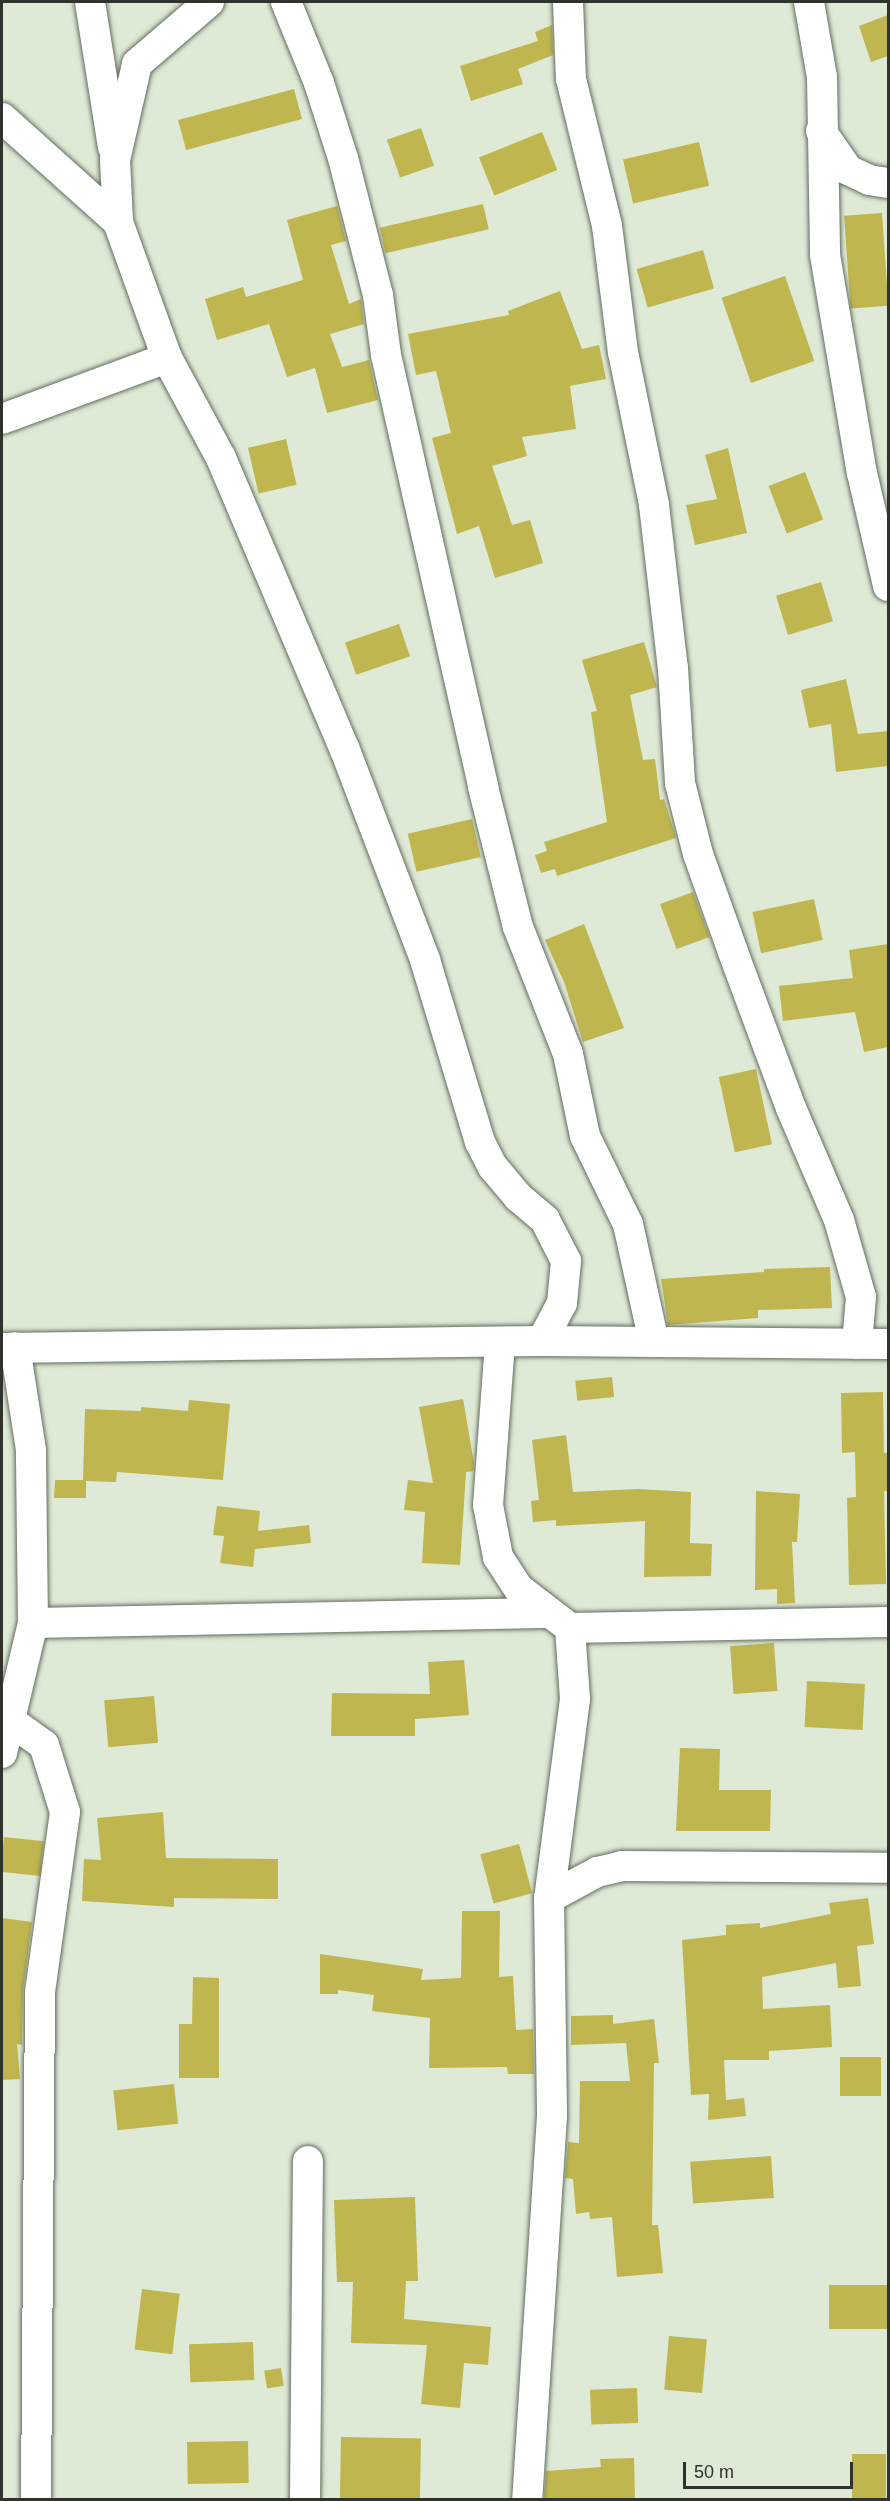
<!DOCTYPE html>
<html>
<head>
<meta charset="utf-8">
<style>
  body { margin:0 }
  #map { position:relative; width:890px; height:2501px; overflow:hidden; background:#dee9d6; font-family:Arial,sans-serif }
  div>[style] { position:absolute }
  .building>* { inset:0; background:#bfb64f; transform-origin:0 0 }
  .roads { filter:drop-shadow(0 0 2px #636d5d) drop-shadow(0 0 2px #636d5d) }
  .minor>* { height:30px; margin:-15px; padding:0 15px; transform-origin:15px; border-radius:15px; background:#fff }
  span { translate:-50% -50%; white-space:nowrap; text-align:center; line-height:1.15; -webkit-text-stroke:4.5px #dee9d6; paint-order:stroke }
  .frame { position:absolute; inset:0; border:3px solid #2f332c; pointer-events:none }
  .scale { position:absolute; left:683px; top:2462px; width:170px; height:27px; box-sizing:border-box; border:3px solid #2f332c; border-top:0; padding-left:8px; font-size:18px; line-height:21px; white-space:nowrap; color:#2f332c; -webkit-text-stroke:4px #dee9d6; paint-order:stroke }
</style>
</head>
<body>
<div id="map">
  <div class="building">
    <i style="clip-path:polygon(888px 15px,888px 56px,871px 62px,859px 26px)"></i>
    <i style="clip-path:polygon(552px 25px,553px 55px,518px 69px,523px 84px,471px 101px,460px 66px,538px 41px,535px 32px)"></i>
    <i style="left:294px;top:89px;width:31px;height:120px;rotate:75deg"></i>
    <i style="left:421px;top:128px;width:40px;height:36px;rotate:71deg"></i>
    <i style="left:542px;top:132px;width:41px;height:68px;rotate:68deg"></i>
    <i style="left:699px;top:142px;width:45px;height:78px;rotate:77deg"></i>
    <i style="left:483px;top:204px;width:26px;height:106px;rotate:77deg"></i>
    <i style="clip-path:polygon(337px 206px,346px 241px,331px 245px,349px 304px,361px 299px,364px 324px,330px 334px,342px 367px,369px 360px,378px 400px,327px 413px,315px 368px,287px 377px,269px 324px,217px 340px,205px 299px,243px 287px,246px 297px,303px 280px,287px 220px)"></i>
    <i style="left:882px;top:213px;width:93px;height:38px;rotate:86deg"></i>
    <i style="left:703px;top:250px;width:40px;height:69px;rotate:74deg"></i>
    <i style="left:785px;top:276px;width:90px;height:67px;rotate:71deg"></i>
    <i style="clip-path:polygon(560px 291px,582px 349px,599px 345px,606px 379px,570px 386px,576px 429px,522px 437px,527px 456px,492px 466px,512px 525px,530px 520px,543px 563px,495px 578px,479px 526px,457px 534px,432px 438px,451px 433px,436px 371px,416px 375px,408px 334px,509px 315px,508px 311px)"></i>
    <i style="left:286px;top:439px;width:47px;height:39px;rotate:77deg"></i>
    <i style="clip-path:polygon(728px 448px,747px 533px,695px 545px,686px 505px,717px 499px,705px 455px)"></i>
    <i style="left:805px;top:472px;width:51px;height:39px;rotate:69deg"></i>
    <i style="left:821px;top:582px;width:41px;height:47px;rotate:73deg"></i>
    <i style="left:399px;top:624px;width:34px;height:57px;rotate:71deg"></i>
    <i style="clip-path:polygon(644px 642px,657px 687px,630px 695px,643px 760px,655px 759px,660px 800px,664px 799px,676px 838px,557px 876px,555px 869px,541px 873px,535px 855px,547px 851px,544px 842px,607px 822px,591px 712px,597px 711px,582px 660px)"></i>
    <i style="clip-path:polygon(846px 679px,858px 734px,888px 731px,888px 766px,836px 772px,831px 724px,809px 728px,801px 690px)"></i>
    <i style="left:472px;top:819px;width:39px;height:66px;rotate:77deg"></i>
    <i style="left:693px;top:892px;width:48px;height:35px;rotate:70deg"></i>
    <i style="left:814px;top:899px;width:42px;height:63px;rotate:78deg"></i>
    <i style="clip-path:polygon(584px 924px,624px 1028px,583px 1042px,564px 982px,545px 940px)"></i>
    <i style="clip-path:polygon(888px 944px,888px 1047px,864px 1052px,855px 1012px,783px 1021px,779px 986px,853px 978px,849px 950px)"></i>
    <i style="left:756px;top:1069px;width:77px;height:38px;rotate:78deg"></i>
    <i style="clip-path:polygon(830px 1267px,832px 1308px,758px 1310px,758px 1318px,668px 1325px,661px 1279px,764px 1272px,764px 1269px)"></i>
    <i style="left:612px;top:1377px;width:20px;height:37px;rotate:84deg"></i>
    <i style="clip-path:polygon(883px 1392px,884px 1453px,888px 1453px,888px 1491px,884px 1491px,886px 1584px,849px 1585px,847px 1498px,856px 1497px,855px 1452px,842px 1453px,841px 1393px)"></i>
    <i style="clip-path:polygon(463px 1399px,474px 1463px,473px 1471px,466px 1472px,460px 1565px,422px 1563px,425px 1512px,404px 1510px,408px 1480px,433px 1483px,419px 1407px)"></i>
    <i style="clip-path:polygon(189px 1400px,230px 1404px,223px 1480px,117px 1472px,116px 1482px,86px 1481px,86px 1498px,54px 1498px,55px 1480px,83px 1480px,85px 1409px,141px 1411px,141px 1407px,188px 1411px)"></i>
    <i style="clip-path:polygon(566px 1435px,573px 1492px,638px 1489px,691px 1492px,690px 1543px,712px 1544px,711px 1576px,644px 1577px,645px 1521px,556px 1526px,556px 1520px,533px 1522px,531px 1501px,539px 1500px,532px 1440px)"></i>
    <i style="clip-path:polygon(756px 1491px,800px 1494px,797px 1542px,792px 1542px,795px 1603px,777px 1604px,777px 1589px,755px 1590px)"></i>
    <i style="clip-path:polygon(217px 1506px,260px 1511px,258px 1531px,309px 1525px,311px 1543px,255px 1549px,253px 1567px,220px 1563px,224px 1536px,213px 1535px)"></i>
    <i style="left:774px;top:1643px;width:48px;height:44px;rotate:86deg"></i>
    <i style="clip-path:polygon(464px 1660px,469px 1715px,415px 1719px,415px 1736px,331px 1736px,332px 1693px,430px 1694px,428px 1662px)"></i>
    <i style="left:807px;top:1681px;width:58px;height:46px;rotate:3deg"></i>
    <i style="left:154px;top:1696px;width:47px;height:50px;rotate:85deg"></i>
    <i style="clip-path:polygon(680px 1748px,720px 1749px,719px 1790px,771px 1790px,770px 1831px,676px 1831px)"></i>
    <i style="clip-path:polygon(163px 1812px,166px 1858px,278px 1859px,278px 1899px,174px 1898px,174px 1907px,82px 1901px,84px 1859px,101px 1860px,97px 1818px)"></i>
    <i style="left:4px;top:1837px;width:40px;height:35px;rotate:6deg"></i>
    <i style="left:519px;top:1844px;width:51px;height:40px;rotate:75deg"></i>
    <i style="clip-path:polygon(868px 1898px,874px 1944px,857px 1946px,861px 1986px,838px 1988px,836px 1963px,762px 1977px,763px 2009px,830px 2005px,832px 2047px,769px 2051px,769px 2060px,724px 2060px,726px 2100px,744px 2098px,746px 2116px,708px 2120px,709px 2094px,691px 2095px,682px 1940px,726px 1935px,726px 1925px,760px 1923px,760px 1928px,831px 1914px,829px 1903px)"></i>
    <i style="clip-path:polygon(462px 1911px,500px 1911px,499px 1977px,513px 1976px,516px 2030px,533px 2029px,534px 2074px,508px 2074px,507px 2067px,429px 2068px,430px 2018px,372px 2011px,374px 1995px,338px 1990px,338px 1994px,320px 1994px,320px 1954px,423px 1969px,421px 1980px,461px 1978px)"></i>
    <i style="clip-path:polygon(2px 1918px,32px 1922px,23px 1990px,22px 2045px,17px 2044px,20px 2079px,2px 2080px)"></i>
    <i style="clip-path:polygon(193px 1977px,219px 1978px,219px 2078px,179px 2078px,179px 2024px,192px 2024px)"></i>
    <i style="clip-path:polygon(613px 2015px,613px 2024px,654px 2019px,659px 2063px,654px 2063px,652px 2225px,658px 2225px,663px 2273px,617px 2277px,612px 2217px,590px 2219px,589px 2212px,576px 2214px,573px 2179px,565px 2178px,568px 2142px,579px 2143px,580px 2081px,630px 2081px,626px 2043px,571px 2045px,571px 2016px)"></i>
    <i style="left:840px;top:2057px;width:41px;height:39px"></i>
    <i style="left:174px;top:2084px;width:40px;height:61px;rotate:84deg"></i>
    <i style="left:771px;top:2156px;width:42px;height:81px;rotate:86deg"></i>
    <i style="clip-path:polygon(415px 2197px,418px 2281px,406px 2281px,404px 2319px,491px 2327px,488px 2365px,464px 2363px,460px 2408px,421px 2404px,427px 2345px,351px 2343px,353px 2282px,337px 2282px,334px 2200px)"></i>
    <i style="left:888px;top:2285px;width:44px;height:59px;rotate:90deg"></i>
    <i style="left:142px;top:2289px;width:38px;height:61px;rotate:7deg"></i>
    <i style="left:669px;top:2336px;width:38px;height:54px;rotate:5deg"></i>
    <i style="left:253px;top:2342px;width:38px;height:64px;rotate:88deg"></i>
    <i style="left:281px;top:2368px;width:18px;height:17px;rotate:81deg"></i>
    <i style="left:637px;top:2388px;width:35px;height:47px;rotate:88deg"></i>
    <i style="left:341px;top:2437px;width:80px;height:62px;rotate:1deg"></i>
    <i style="left:248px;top:2441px;width:42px;height:61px;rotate:89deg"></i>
    <i style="left:852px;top:2454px;width:34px;height:45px"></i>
    <i style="clip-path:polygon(634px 2458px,635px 2499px,544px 2499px,546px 2471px,601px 2467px,600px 2459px)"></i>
  </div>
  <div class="roads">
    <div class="minor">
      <i style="left:90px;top:2px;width:147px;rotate:81deg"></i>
      <i style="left:209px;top:2px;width:95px;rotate:139.3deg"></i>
      <i style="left:137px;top:64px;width:98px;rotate:102.9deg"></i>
      <i style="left:115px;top:160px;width:62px;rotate:87.2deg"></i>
      <i style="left:118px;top:222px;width:145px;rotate:70.2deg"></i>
      <i style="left:167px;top:358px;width:114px;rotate:61.6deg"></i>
      <i style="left:221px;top:458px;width:317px;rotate:67deg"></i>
      <i style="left:345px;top:750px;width:225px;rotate:69.1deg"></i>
      <i style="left:425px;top:960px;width:190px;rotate:73.2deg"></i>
      <i style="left:480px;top:1142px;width:28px;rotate:63deg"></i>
      <i style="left:493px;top:1167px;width:39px;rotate:50deg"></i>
      <i style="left:518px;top:1197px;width:35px;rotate:40deg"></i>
      <i style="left:545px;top:1220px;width:46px;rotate:62.9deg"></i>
      <i style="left:566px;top:1261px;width:42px;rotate:95.4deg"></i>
      <i style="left:562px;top:1303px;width:43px;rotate:117.8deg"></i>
      <i style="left:286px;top:2px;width:87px;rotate:67.8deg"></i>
      <i style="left:319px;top:83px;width:79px;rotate:72.3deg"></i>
      <i style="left:343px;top:158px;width:141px;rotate:75.7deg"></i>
      <i style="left:378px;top:295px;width:61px;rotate:82.4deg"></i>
      <i style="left:386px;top:355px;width:443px;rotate:77.3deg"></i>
      <i style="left:483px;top:787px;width:144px;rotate:76deg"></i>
      <i style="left:518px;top:927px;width:136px;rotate:68.5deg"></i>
      <i style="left:568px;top:1054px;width:84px;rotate:78.3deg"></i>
      <i style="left:585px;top:1136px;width:98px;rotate:64deg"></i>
      <i style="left:628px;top:1224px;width:121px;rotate:77.6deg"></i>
      <i style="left:568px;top:2px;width:77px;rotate:87.8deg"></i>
      <i style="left:571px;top:79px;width:151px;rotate:76.2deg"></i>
      <i style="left:607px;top:226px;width:127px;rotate:82.8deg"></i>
      <i style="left:623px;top:352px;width:156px;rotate:78.5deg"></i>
      <i style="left:654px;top:505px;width:164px;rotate:83.4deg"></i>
      <i style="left:673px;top:668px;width:115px;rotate:86.5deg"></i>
      <i style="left:680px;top:783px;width:73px;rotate:75.8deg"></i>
      <i style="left:698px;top:854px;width:104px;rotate:70.3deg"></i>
      <i style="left:733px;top:952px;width:166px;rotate:69.6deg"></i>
      <i style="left:791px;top:1108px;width:122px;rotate:66.8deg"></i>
      <i style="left:839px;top:1220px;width:80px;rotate:74.1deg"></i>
      <i style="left:861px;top:1297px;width:47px;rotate:94.9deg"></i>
      <i style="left:809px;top:2px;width:76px;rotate:80.2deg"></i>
      <i style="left:822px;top:77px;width:178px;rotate:89deg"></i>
      <i style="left:825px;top:255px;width:221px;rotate:80.4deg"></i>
      <i style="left:862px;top:473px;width:116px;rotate:77deg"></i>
      <i style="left:2px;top:118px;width:156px;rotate:41.9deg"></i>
      <i style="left:821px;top:131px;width:47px;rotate:55.3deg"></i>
      <i style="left:848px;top:170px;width:23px;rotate:25deg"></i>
      <i style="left:869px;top:180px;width:19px;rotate:9deg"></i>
      <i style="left:2px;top:419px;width:176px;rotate:-20.3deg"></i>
      <i style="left:500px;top:1342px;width:163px;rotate:94.2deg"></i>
      <i style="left:488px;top:1505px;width:53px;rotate:79.1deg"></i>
      <i style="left:498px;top:1557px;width:38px;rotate:57deg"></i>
      <i style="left:519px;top:1589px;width:64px;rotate:37.4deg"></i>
      <i style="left:570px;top:1628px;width:71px;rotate:86deg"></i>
      <i style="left:575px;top:1699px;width:201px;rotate:97.4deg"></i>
      <i style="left:549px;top:1898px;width:218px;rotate:89.2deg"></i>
      <i style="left:552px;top:2116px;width:385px;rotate:93.7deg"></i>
      <i style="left:2px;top:1348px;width:540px;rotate:-0.74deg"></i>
      <i style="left:542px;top:1341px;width:346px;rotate:0.5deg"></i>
      <i style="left:33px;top:1623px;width:513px;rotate:-1.12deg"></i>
      <i style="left:570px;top:1628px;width:318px;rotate:-1.1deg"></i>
      <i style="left:9px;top:1720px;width:43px;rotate:35.5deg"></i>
      <i style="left:44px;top:1745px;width:70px;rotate:72.6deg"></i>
      <i style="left:65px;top:1812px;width:182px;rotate:97.9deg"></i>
      <i style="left:40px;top:1992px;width:508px;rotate:90.45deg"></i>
      <i style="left:2px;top:1753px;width:134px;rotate:-76.6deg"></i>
      <i style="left:33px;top:1623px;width:173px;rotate:-90.7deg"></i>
      <i style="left:31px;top:1450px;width:104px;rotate:-98.8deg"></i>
      <i style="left:549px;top:1898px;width:55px;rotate:-28.4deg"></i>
      <i style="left:597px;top:1872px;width:26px;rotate:-13deg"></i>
      <i style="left:622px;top:1866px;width:266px;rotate:0.4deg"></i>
      <i style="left:305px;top:2500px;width:339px;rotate:-89.5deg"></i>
    </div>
  </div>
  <div class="frame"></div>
  <div class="scale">50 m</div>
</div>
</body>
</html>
